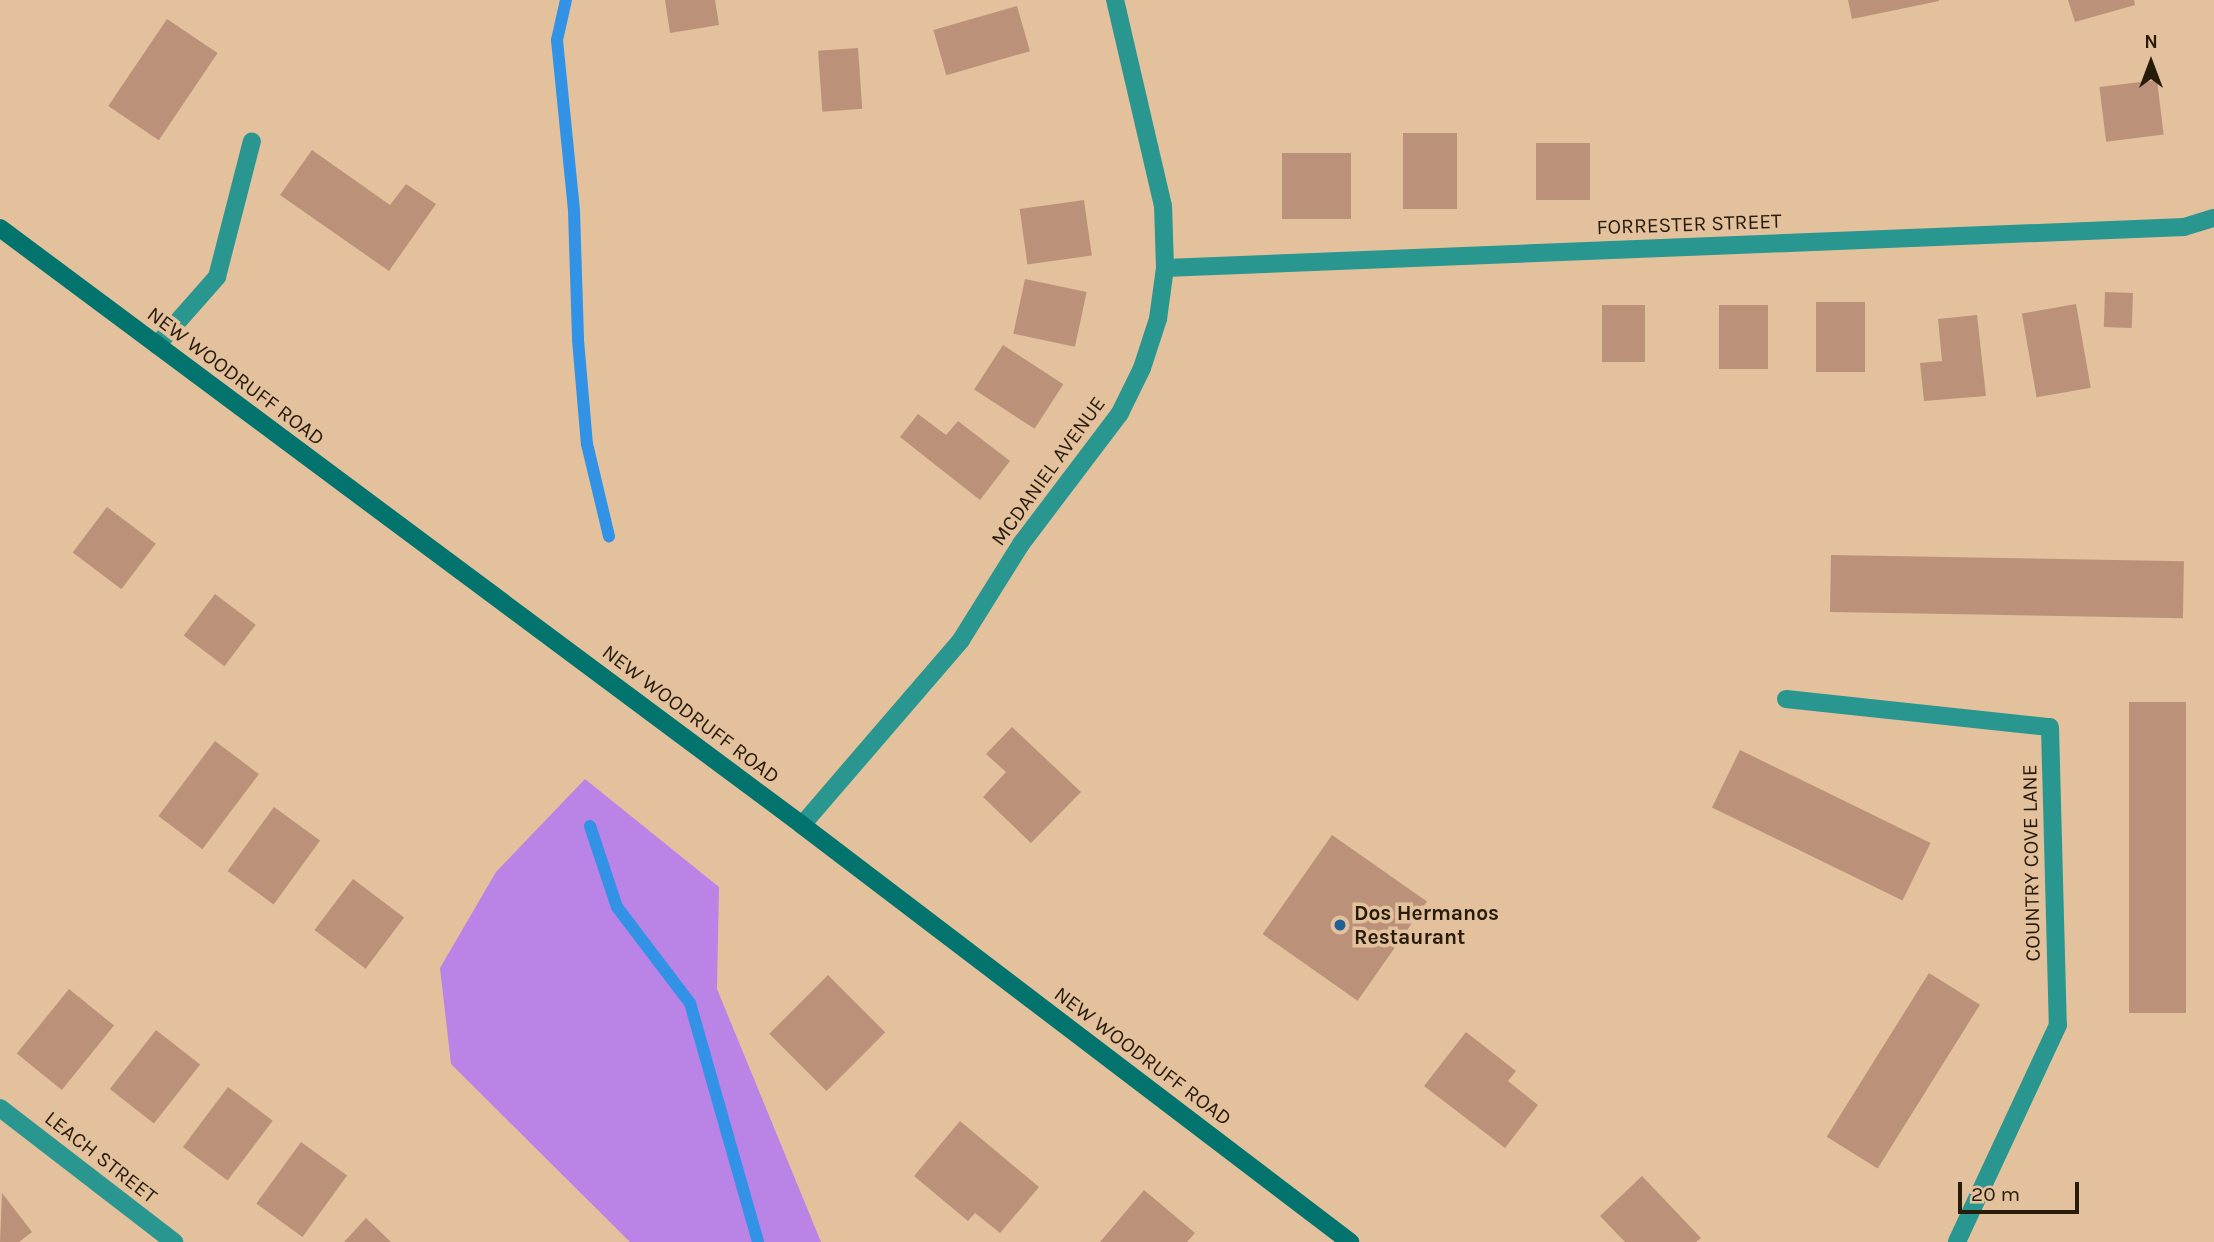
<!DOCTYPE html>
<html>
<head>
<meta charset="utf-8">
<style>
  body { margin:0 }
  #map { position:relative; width:2214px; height:1242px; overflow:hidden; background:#e3c19c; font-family:Karla,sans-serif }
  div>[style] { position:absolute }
  .green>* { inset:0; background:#ba83e6 }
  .stream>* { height:12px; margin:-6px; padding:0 6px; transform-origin:6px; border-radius:6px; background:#3292e5 }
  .building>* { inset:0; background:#bc917a; transform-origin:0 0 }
  .lane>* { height:18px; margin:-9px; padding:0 9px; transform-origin:9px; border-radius:9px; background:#29968f }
  .street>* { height:18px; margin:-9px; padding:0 9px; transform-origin:9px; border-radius:9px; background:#29968f }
  .secondary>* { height:18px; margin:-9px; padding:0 9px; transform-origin:9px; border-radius:9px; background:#02736d }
  .dots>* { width:19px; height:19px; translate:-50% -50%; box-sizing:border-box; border:4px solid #e3c19c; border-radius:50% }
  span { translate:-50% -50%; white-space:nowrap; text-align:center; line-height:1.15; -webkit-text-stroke:7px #e3c19c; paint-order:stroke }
  .street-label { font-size:21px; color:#271b0c }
  .poi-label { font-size:21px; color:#271b0c; font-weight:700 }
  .left { translate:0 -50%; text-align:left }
  .north { position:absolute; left:2116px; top:28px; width:70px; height:70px; -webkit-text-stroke:5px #e3c19c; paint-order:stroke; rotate:0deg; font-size:19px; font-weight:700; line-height:28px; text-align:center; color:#271b0c }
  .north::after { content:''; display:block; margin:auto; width:24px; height:32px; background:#271b0c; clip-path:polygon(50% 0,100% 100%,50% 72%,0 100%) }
  .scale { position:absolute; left:1958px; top:1182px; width:121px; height:32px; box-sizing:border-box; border:4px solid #271b0c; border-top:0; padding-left:9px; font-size:21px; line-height:24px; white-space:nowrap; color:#271b0c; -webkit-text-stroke:5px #e3c19c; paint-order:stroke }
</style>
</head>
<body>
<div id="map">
  <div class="green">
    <i style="clip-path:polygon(585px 779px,719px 887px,717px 989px,821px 1242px,630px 1242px,451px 1064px,440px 968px,496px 872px)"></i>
  </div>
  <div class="stream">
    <i style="left:566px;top:0;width:41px;rotate:102.7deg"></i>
    <i style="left:557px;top:40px;width:172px;rotate:84.3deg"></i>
    <i style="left:574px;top:211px;width:129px;rotate:88.2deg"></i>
    <i style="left:578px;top:340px;width:104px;rotate:85.1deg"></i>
    <i style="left:587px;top:444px;width:95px;rotate:76.6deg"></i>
    <i style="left:590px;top:826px;width:85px;rotate:71.6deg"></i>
    <i style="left:617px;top:907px;width:121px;rotate:52.8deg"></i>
    <i style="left:690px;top:1003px;width:248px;rotate:74.1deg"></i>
  </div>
  <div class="building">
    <i style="clip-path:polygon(665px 0,715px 0,719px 25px,670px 33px)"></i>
    <i style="clip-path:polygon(1848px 0,1939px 0,1939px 1px,1852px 19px)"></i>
    <i style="clip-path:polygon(2068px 0,2134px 0,2135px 5px,2075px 22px)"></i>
    <i style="left:1017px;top:6px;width:47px;height:87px;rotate:74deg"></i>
    <i style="left:167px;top:19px;width:61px;height:105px;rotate:34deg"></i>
    <i style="left:858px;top:48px;width:61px;height:40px;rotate:86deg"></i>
    <i style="left:2157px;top:80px;width:55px;height:58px;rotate:83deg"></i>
    <i style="left:1403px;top:133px;width:54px;height:76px"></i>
    <i style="left:1536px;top:143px;width:54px;height:57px"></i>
    <i style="clip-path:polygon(312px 150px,390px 205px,406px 184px,436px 204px,389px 271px,280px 195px)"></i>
    <i style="left:1282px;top:153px;width:69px;height:66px"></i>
    <i style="left:1084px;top:200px;width:56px;height:65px;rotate:82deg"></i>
    <i style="left:1025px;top:279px;width:63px;height:56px;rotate:12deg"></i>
    <i style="left:2105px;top:292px;width:28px;height:35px;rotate:2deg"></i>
    <i style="left:1816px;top:302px;width:49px;height:70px"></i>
    <i style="left:2076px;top:304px;width:85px;height:55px;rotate:80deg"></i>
    <i style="left:1602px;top:305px;width:43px;height:57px"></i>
    <i style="left:1719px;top:305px;width:49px;height:64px"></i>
    <i style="clip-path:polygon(1977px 315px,1986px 396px,1924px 401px,1920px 363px,1942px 361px,1938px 319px)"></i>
    <i style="left:1003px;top:345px;width:72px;height:53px;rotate:33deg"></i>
    <i style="clip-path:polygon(918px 414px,946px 435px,958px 421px,1010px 461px,980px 500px,900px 437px)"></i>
    <i style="left:107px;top:507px;width:61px;height:57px;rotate:37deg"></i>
    <i style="left:1831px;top:555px;width:353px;height:57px;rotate:1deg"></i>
    <i style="left:215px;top:594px;width:51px;height:52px;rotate:37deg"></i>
    <i style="left:2129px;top:702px;width:57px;height:311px"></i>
    <i style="clip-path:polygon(1012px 727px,1081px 792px,1031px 843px,983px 797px,1006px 772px,986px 754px)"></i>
    <i style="left:215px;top:741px;width:55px;height:94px;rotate:37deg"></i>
    <i style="left:1740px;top:750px;width:212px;height:64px;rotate:26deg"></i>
    <i style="left:274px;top:807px;width:57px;height:79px;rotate:36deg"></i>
    <i style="left:1332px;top:835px;width:116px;height:121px;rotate:35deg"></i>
    <i style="left:353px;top:879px;width:64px;height:64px;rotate:37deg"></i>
    <i style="left:1929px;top:973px;width:60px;height:193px;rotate:32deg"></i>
    <i style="left:828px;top:975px;width:81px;height:83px;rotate:45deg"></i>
    <i style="left:69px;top:989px;width:58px;height:83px;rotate:39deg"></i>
    <i style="left:156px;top:1030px;width:56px;height:75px;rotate:38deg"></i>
    <i style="clip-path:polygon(1466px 1032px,1516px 1071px,1508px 1081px,1538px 1105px,1505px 1148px,1424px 1086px)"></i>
    <i style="left:228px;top:1087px;width:56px;height:75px;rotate:37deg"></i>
    <i style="clip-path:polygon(960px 1121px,1039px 1187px,1000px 1233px,975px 1213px,968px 1221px,914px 1176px)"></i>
    <i style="left:301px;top:1142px;width:57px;height:76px;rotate:36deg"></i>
    <i style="clip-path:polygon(1642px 1176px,1701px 1238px,1696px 1242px,1625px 1242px,1600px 1216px)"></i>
    <i style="clip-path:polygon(1144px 1190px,1195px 1233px,1187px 1242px,1100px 1242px)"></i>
    <i style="clip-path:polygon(2px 1193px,32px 1232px,19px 1242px,0 1242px)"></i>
    <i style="clip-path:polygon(366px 1218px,391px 1242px,344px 1242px)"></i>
  </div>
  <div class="lane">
    <i style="left:157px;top:345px;width:91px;rotate:-48.6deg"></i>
    <i style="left:217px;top:277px;width:140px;rotate:-75.6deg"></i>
  </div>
  <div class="street">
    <i style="left:1165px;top:268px;width:1020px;rotate:-2.3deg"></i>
    <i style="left:2184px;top:227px;width:31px;rotate:-17deg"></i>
    <i style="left:1786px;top:699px;width:265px;rotate:6.1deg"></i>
    <i style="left:2050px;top:727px;width:298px;rotate:88.5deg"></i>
    <i style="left:2058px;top:1025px;width:239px;rotate:115deg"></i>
    <i style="left:802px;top:825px;width:244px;rotate:-49.3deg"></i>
    <i style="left:961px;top:640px;width:113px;rotate:-58deg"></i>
    <i style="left:1021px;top:544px;width:164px;rotate:-52.9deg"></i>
    <i style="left:1120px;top:413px;width:50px;rotate:-63.9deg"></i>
    <i style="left:1142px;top:368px;width:52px;rotate:-71.9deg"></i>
    <i style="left:1158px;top:319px;width:51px;rotate:-82.2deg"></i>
    <i style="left:1165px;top:268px;width:62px;rotate:-91.8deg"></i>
    <i style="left:1163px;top:206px;width:212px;rotate:-103.1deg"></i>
    <i style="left:0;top:1108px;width:220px;rotate:37.6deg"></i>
  </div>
  <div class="secondary">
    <i style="left:0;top:228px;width:1000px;rotate:36.66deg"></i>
    <i style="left:802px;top:825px;width:689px;rotate:37.27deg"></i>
  </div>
  <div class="dots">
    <i style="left:1340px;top:925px;background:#215f95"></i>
  </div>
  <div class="street-label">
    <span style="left:1689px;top:224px;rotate:-2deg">FORRESTER STREET</span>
    <span style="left:236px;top:376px;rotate:37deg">NEW WOODRUFF ROAD</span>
    <span style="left:1048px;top:471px;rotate:-54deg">MCDANIEL AVENUE</span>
    <span style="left:691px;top:714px;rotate:37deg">NEW WOODRUFF ROAD</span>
    <span style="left:2031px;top:863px;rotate:-91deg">COUNTRY COVE LANE</span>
    <span style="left:1143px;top:1056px;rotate:37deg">NEW WOODRUFF ROAD</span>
    <span style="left:101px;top:1157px;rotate:38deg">LEACH STREET</span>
  </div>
  <div class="poi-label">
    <span class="left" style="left:1354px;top:925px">Dos Hermanos<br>Restaurant</span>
  </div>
  <div class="north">N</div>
  <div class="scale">20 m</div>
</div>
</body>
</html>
